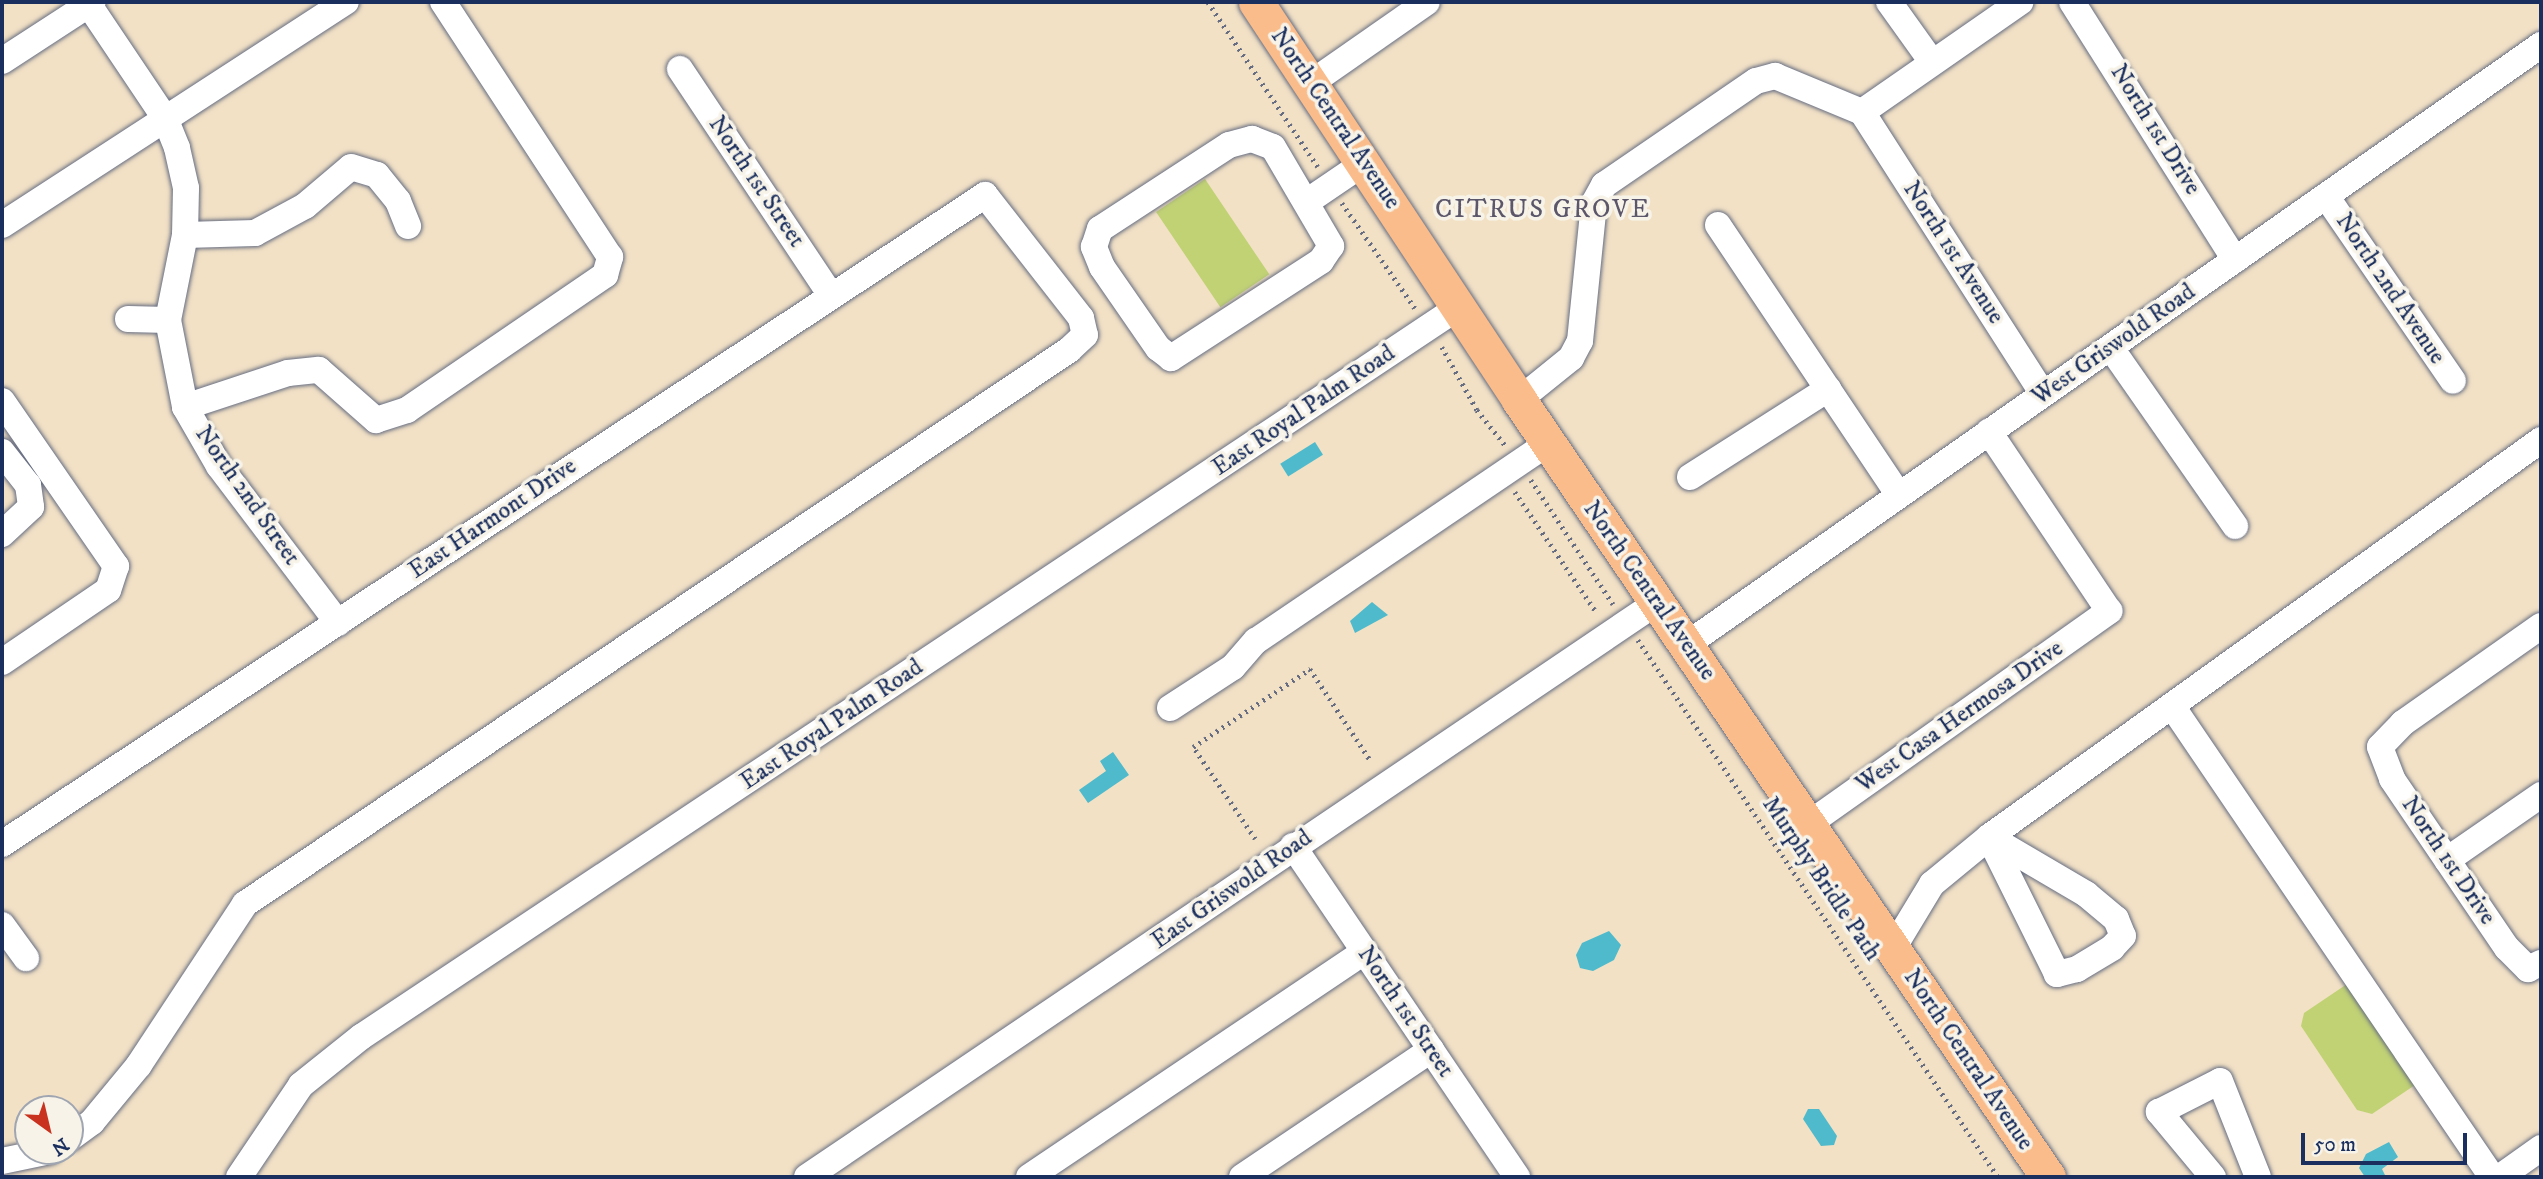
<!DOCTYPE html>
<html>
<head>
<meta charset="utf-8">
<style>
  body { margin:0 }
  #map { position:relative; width:2543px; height:1179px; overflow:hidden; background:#f2e1c5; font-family:"IM FELL DW Pica",serif }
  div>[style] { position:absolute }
  .green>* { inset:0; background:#c1d275; transform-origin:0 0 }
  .water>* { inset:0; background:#4fbacc; transform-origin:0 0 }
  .path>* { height:4.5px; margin-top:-2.25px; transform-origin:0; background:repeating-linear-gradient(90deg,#666d82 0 2px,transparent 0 7px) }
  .roads { filter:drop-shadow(0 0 2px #666d82) drop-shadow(0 0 2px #666d82) }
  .minor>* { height:26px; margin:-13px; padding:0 13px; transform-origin:13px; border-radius:13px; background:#fff }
  .major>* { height:35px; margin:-17.5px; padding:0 17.5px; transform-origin:17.5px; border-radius:17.5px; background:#f9bc8a }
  span { translate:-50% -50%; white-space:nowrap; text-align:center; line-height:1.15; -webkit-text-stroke:7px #f7f3e8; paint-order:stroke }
  .street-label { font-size:24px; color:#1b2f5e }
  .neighbourhood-label { font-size:26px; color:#5b5669; letter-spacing:2px }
  .frame { position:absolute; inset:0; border:4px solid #1b2f5e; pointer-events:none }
  .north { position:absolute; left:14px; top:1095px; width:70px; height:70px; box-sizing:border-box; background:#f7f3e8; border:2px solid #9fa5b1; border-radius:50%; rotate:146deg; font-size:19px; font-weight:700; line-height:28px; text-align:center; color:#1b2f5e }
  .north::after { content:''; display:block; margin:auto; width:24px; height:32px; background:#c8321e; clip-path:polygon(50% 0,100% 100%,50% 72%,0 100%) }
  .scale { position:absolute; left:2301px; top:1133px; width:166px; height:32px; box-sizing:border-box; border:4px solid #1b2f5e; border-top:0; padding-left:9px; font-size:21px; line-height:24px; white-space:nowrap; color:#1b2f5e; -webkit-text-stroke:5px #f7f3e8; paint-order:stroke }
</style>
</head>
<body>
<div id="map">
  <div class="green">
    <i style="left:1205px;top:179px;width:115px;height:59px;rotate:56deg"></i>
    <i style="clip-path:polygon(2347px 984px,2415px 1085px,2372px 1114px,2357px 1110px,2301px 1026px,2304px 1013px)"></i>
  </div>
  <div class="water">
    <i style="left:1315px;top:442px;width:15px;height:41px;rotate:58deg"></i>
    <i style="clip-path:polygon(1372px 602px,1388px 615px,1355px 633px,1350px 621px)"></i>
    <i style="clip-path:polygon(1113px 752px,1129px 775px,1088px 803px,1079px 790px,1106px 771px,1100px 761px)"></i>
    <i style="clip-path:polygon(1609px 931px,1621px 945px,1614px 960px,1593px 971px,1580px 968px,1576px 955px,1582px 943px)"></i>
    <i style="clip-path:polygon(1808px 1109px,1819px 1109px,1837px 1136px,1834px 1145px,1821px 1146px,1803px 1119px)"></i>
    <i style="clip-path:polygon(2389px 1142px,2398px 1157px,2382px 1169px,2385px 1175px,2365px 1177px,2359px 1168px,2366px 1154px)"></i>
  </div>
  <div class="path">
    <i style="left:1208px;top:2px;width:198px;rotate:56.3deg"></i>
    <i style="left:1342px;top:203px;width:128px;rotate:55.2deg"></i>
    <i style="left:1442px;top:347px;width:72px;rotate:60.9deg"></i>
    <i style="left:1477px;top:410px;width:45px;rotate:51.3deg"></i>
    <i style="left:1531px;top:480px;width:149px;rotate:56.5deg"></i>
    <i style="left:1515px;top:492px;width:143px;rotate:55.9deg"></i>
    <i style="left:1638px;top:640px;width:647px;rotate:56.16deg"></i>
    <i style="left:1255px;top:839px;width:111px;rotate:-124deg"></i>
    <i style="left:1193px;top:747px;width:141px;rotate:-33.7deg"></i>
    <i style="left:1310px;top:669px;width:110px;rotate:56.5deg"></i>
  </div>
  <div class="roads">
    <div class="minor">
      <i style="left:87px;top:2px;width:140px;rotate:56.1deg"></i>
      <i style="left:165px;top:118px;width:32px;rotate:68deg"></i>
      <i style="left:177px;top:148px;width:41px;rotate:77.3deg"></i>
      <i style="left:186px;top:188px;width:47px;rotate:91.2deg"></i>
      <i style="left:185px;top:235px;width:87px;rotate:101.3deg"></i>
      <i style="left:168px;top:320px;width:89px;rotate:78.9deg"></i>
      <i style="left:185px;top:407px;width:68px;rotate:60deg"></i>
      <i style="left:219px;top:466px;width:197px;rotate:52.8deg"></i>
      <i style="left:1889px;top:2px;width:74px;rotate:54.4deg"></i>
      <i style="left:2072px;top:2px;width:305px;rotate:57.7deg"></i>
      <i style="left:2px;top:61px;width:108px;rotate:-33deg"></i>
      <i style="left:680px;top:69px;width:272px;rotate:56.3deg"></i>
      <i style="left:1311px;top:83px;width:141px;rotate:-34.9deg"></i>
      <i style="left:1862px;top:112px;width:335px;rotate:57.3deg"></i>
      <i style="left:1862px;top:112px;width:193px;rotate:-34.8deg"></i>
      <i style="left:1252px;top:139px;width:22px;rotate:21deg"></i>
      <i style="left:1273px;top:147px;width:115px;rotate:59.6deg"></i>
      <i style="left:1331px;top:246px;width:18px;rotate:124deg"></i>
      <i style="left:1321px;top:261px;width:179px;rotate:147.1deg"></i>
      <i style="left:1171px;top:358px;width:16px;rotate:-142deg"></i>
      <i style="left:1158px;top:348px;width:98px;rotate:-124.7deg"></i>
      <i style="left:1102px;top:267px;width:22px;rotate:-112deg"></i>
      <i style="left:1094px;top:247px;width:19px;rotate:-72deg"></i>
      <i style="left:1100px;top:229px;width:154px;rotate:-33.1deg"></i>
      <i style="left:1229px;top:145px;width:24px;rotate:-15deg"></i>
      <i style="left:2326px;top:196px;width:224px;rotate:55.5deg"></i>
      <i style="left:1308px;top:201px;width:68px;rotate:-34.2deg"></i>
      <i style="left:2px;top:225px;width:410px;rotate:-33deg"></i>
      <i style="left:1718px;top:225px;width:325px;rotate:56.2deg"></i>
      <i style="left:185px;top:235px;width:70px;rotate:-1.6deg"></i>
      <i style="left:255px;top:233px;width:57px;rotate:-28.4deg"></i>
      <i style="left:305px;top:206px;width:60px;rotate:-40.3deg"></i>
      <i style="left:351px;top:167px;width:27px;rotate:17deg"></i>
      <i style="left:377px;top:175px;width:33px;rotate:51deg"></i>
      <i style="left:398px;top:201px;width:27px;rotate:68deg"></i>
      <i style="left:128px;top:319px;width:40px;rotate:1.4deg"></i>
      <i style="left:2111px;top:348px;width:217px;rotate:55.1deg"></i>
      <i style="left:1519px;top:400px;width:67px;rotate:-38.9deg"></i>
      <i style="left:1571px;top:358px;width:19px;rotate:-62deg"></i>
      <i style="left:1580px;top:341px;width:139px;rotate:-84.2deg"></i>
      <i style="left:1594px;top:203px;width:21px;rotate:-61deg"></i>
      <i style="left:1604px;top:185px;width:184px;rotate:-34.4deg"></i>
      <i style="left:1756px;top:81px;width:20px;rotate:-15deg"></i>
      <i style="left:1775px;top:76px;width:94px;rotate:22.5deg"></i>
      <i style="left:2px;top:401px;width:201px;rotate:55.4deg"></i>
      <i style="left:116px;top:566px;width:25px;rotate:108deg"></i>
      <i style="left:108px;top:590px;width:128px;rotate:145.8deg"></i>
      <i style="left:185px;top:407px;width:108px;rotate:-18.3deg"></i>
      <i style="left:288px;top:373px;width:31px;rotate:-6deg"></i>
      <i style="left:319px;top:370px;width:76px;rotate:41.3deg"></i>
      <i style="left:376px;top:420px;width:33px;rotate:-18deg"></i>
      <i style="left:407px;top:410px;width:240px;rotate:-34.3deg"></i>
      <i style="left:605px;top:275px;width:19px;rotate:-74deg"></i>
      <i style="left:610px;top:257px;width:305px;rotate:-123.2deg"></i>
      <i style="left:2px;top:452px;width:42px;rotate:51.8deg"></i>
      <i style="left:28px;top:485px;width:22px;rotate:82deg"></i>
      <i style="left:31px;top:507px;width:40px;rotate:137deg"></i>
      <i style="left:1690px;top:477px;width:164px;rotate:-32.5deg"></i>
      <i style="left:2541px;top:626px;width:169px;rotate:144.9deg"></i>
      <i style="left:2403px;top:723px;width:33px;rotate:134deg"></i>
      <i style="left:2380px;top:747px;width:34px;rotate:69deg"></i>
      <i style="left:2392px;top:779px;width:204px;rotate:55.8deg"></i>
      <i style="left:2507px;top:948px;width:30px;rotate:45deg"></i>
      <i style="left:2528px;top:969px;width:14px;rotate:-25deg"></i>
      <i style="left:1686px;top:645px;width:1045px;rotate:-35.06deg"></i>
      <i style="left:2172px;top:706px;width:569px;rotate:55.81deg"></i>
      <i style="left:1170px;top:708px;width:75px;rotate:-33.1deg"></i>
      <i style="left:1233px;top:667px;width:35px;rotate:-49deg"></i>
      <i style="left:1256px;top:641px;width:353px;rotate:-34.1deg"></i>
      <i style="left:1810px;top:823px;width:367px;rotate:-35.3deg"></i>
      <i style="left:2109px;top:611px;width:216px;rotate:-123.8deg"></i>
      <i style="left:1989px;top:837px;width:113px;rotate:30.4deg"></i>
      <i style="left:2086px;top:894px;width:39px;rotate:40deg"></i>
      <i style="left:2116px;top:919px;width:18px;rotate:68deg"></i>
      <i style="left:2123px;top:936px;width:16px;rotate:133deg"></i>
      <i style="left:2112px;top:948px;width:41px;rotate:149deg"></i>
      <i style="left:2077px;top:969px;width:21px;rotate:166deg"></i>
      <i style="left:2057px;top:974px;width:153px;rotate:-116.4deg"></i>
      <i style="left:2px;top:844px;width:1178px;rotate:-33.43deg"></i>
      <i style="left:985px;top:195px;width:156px;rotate:52deg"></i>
      <i style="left:1081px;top:318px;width:17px;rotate:77deg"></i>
      <i style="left:1085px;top:335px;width:22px;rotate:137deg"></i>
      <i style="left:1069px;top:350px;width:993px;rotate:146.09deg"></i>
      <i style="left:245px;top:904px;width:193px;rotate:123.4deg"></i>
      <i style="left:139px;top:1065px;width:74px;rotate:129.5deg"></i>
      <i style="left:92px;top:1122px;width:27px;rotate:144deg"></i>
      <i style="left:1293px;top:846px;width:400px;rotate:55.9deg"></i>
      <i style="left:2447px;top:860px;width:114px;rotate:-34.7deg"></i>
      <i style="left:2px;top:925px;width:41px;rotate:54deg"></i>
      <i style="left:1892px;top:950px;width:77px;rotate:-58.8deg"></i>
      <i style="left:1932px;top:884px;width:74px;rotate:-39.5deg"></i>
      <i style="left:1989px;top:837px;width:680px;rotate:-35.72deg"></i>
      <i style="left:2px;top:1161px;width:49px;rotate:-11.8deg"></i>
      <i style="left:239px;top:1177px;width:111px;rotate:-56deg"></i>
      <i style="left:301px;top:1085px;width:77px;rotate:-38.7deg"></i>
      <i style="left:361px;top:1037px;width:1319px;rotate:-33.62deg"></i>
      <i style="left:807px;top:1177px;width:1025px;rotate:-34.06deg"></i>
      <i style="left:1029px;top:1177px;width:404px;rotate:-33.9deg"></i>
      <i style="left:1242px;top:1177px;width:228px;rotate:-33.9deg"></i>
      <i style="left:2213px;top:1177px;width:85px;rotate:-129.7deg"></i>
      <i style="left:2159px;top:1112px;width:68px;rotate:-26.9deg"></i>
      <i style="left:2220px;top:1081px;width:103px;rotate:68.4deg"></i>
      <i style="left:2500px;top:1177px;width:50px;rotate:-35.3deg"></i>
    </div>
    <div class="major">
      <i style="left:1256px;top:2px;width:477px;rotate:56.5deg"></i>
      <i style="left:1519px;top:400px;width:940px;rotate:55.75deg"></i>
    </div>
  </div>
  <div class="street-label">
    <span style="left:1335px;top:119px;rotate:56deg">North Central Avenue</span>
    <span style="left:2155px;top:130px;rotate:58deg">North 1st Drive</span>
    <span style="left:756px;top:182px;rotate:56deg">North 1st Street</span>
    <span style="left:1953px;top:253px;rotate:57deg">North 1st Avenue</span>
    <span style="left:2390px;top:289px;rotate:56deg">North 2nd Avenue</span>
    <span style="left:2114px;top:345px;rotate:-35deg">West Griswold Road</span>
    <span style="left:1304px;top:411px;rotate:-34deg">East Royal Palm Road</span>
    <span style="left:247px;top:496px;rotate:55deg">North 2nd Street</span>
    <span style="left:493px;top:519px;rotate:-34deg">East Harmont Drive</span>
    <span style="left:1649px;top:591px;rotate:55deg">North Central Avenue</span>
    <span style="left:1960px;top:717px;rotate:-35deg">West Casa Hermosa Drive</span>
    <span style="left:832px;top:725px;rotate:-34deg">East Royal Palm Road</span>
    <span style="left:2448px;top:861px;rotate:56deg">North 1st Drive</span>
    <span style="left:1821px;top:879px;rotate:56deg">Murphy Bridle Path</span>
    <span style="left:1232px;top:890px;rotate:-35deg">East Griswold Road</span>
    <span style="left:1405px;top:1012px;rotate:56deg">North 1st Street</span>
    <span style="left:1968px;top:1060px;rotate:56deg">North Central Avenue</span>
  </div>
  <div class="neighbourhood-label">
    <span style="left:1543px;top:210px">CITRUS GROVE</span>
  </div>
  <div class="frame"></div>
  <div class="north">N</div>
  <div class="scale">50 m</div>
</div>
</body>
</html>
